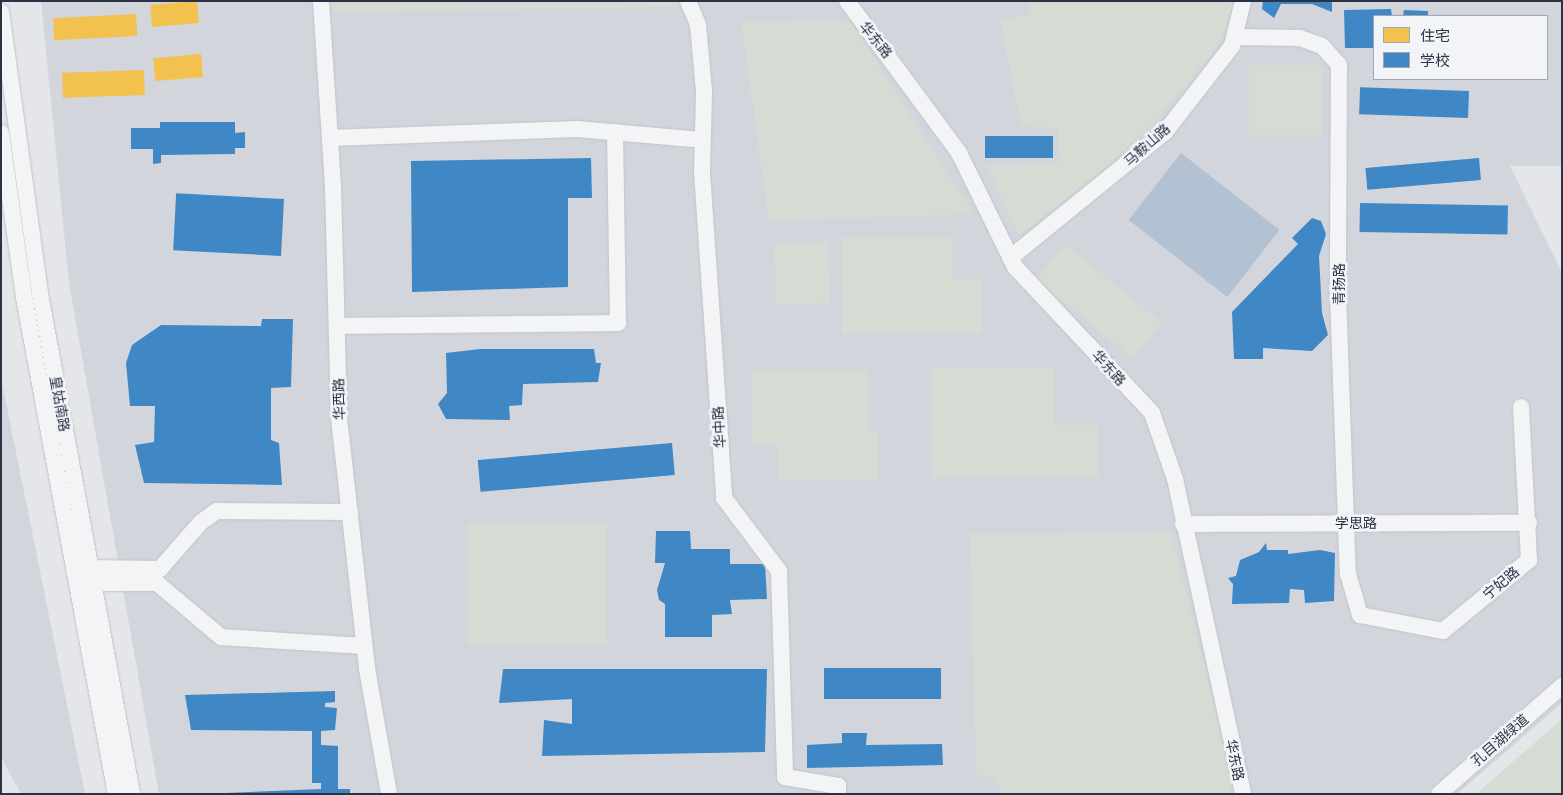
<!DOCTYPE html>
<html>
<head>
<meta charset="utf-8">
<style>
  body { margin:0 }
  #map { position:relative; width:1563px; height:795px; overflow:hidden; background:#e4e6e9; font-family:Helvetica,"Noto Sans SC",sans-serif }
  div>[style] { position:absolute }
  .built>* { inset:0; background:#d2d5dc }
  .green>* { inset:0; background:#d4dcd4; transform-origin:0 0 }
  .water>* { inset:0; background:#b2c2d3; transform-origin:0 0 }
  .homes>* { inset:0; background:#f2c14e; transform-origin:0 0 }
  .schools>* { inset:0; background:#3f88c5; transform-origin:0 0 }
  .roads { filter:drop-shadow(0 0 1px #c2c4c7) drop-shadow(0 0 1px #c2c4c7) }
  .minor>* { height:16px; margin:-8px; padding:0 8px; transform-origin:8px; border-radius:8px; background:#f3f4f6 }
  span { translate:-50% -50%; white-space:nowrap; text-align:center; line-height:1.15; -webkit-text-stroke:5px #f2f4f8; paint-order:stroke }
  .street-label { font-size:14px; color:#2a3243 }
  .frame { position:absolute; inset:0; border:2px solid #2a3243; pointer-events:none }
  .legend { position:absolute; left:1373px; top:15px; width:175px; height:65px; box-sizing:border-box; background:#f2f4f8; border:1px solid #a2a6b0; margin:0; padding:6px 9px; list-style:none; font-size:15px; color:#2a3243 }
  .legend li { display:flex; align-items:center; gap:10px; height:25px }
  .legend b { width:25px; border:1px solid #a2a6b0 }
</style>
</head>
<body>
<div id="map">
  <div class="built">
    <i style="clip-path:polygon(evenodd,41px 1px,1562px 1px,1562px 166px,1510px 166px,1562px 273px,1562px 703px,1457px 794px,159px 794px,69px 283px,41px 1px,1374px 16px,1547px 16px,1547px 79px,1374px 79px,1374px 16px)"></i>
    <i style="clip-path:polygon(1px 378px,85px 794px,21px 794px,1px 757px)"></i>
  </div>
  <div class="green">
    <i style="clip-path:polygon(323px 1px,681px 1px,683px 7px,324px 12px)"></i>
    <i style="clip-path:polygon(1029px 1px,1236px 1px,1218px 46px,1158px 118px,1105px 168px,1019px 235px,986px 165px,1060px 163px,1057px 128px,1021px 126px,1000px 20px,1031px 14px)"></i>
    <i style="clip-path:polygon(849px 20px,974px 214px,769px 221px,741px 22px)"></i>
    <i style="left:1249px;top:65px;width:73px;height:70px"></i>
    <i style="clip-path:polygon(953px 237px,953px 280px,982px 280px,982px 333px,842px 334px,841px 238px)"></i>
    <i style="left:828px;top:242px;width:61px;height:54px;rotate:88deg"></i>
    <i style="left:1065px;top:244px;width:125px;height:46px;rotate:39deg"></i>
    <i style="clip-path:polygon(1054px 367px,1055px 425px,1098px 425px,1098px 477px,932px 478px,931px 368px)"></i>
    <i style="clip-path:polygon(751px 370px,867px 370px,867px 430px,878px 431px,878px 481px,778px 481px,777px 444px,751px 444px)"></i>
    <i style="left:468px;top:524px;width:138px;height:120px"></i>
    <i style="clip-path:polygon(1171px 532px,1236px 794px,1003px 794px,994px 777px,976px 775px,970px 534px)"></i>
    <i style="clip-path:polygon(1562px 719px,1562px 794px,1476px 794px)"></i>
  </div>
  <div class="water">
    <i style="left:1181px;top:153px;width:125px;height:85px;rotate:38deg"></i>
  </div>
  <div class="homes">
    <i style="left:197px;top:1px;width:22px;height:47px;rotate:85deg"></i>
    <i style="left:136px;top:14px;width:22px;height:83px;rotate:87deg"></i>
    <i style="left:201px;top:54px;width:23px;height:48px;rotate:85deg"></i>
    <i style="left:144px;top:70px;width:25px;height:82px;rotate:88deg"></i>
  </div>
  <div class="schools">
    <i style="clip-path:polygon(1263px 1px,1332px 1px,1332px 12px,1312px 4px,1281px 4px,1274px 18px,1262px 9px)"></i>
    <i style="clip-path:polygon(1391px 9px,1392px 16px,1374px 16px,1374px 48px,1345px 48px,1344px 10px)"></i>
    <i style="clip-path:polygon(1404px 10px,1428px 11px,1428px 16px,1403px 16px)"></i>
    <i style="left:1469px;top:91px;width:27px;height:109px;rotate:92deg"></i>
    <i style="clip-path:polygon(160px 122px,235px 122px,235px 133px,245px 132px,245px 148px,235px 148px,235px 154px,161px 155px,161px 163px,153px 164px,153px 149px,131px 149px,131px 128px,160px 128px)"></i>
    <i style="left:985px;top:136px;width:68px;height:22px"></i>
    <i style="clip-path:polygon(591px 158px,592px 198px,568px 198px,568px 287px,412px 292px,411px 161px)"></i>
    <i style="left:1479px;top:158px;width:22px;height:114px;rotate:85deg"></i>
    <i style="left:284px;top:199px;width:57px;height:108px;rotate:93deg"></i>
    <i style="left:1360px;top:203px;width:148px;height:29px;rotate:1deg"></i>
    <i style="clip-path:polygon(1312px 218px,1321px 221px,1326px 234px,1319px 256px,1322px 313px,1328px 335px,1312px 351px,1263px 348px,1263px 359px,1234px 359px,1232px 312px,1298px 244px,1292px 238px)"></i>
    <i style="clip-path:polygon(262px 319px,293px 319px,291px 387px,271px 388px,271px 440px,279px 443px,282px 485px,144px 483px,135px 445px,154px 442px,155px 406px,130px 406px,126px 363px,132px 345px,161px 325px,261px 326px)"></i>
    <i style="clip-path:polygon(480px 349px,594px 349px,596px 363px,601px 363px,598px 382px,523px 384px,522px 405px,509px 406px,510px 420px,446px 419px,438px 404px,447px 393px,446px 353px)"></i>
    <i style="left:672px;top:443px;width:32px;height:195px;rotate:85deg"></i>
    <i style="clip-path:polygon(656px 531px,690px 531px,691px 549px,730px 549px,730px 564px,765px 564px,767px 599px,730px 600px,732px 614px,712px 615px,712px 637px,665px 637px,665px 604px,659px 600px,657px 590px,665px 563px,655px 563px)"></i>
    <i style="clip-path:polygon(1266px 543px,1267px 550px,1288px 550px,1288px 554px,1320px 550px,1335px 553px,1334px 601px,1305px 603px,1304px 590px,1290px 589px,1289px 603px,1232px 604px,1233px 584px,1228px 578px,1236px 576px,1240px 560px,1259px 552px)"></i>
    <i style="left:941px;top:668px;width:31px;height:117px;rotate:90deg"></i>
    <i style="clip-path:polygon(503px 669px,767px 669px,765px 752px,542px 756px,544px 720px,572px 724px,572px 699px,499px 703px)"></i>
    <i style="clip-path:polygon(335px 691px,335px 702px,325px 703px,325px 707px,337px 708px,335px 730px,321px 731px,321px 745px,338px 746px,338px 789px,350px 789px,350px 794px,201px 794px,321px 789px,321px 783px,312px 783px,312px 731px,191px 730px,185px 695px)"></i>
    <i style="clip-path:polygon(842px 733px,867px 733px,866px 745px,942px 744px,943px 765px,807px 768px,807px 745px,842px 743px)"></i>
  </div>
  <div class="roads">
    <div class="minor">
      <i style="left:321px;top:1px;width:186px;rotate:86.3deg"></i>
      <i style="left:333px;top:187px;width:231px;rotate:88.5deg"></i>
      <i style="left:339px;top:418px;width:253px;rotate:83.6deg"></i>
      <i style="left:367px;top:669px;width:127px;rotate:80deg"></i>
      <i style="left:688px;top:1px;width:26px;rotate:67deg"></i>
      <i style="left:698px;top:25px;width:66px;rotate:84.8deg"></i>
      <i style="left:704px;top:91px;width:81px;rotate:91.4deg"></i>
      <i style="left:702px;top:172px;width:327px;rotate:86.1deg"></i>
      <i style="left:724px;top:498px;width:91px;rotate:53deg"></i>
      <i style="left:779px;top:571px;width:206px;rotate:88.3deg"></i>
      <i style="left:785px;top:777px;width:54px;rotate:9.6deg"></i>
      <i style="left:838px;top:786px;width:8px;rotate:90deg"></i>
      <i style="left:847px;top:1px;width:189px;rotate:53.6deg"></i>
      <i style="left:959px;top:153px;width:127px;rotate:63.8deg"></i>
      <i style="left:1015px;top:267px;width:200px;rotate:46.8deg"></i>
      <i style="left:1152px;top:413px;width:70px;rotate:70.8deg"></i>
      <i style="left:1175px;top:479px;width:322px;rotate:77.8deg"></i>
      <i style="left:1px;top:12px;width:285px;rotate:82.1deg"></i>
      <i style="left:40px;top:294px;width:508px;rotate:79.57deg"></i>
      <i style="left:1235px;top:37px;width:65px;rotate:0.9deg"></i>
      <i style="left:1300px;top:38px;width:23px;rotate:20deg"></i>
      <i style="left:1322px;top:46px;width:25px;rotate:48deg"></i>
      <i style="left:1339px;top:65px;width:229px;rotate:90.3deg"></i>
      <i style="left:1338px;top:294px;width:280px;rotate:88deg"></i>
      <i style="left:1348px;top:574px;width:43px;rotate:73.7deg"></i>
      <i style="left:1360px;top:615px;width:85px;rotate:10.9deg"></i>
      <i style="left:1443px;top:631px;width:112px;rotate:-39.5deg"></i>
      <i style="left:1529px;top:560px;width:153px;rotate:-93deg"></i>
      <i style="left:1px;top:133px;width:166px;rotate:82deg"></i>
      <i style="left:24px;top:297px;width:505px;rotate:79.51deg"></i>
      <i style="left:330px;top:138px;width:247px;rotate:-2.1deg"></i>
      <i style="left:577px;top:129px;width:125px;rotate:5deg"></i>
      <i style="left:1010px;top:258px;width:200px;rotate:-39.1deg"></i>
      <i style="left:1165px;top:132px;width:109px;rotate:-52.1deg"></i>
      <i style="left:1232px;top:46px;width:46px;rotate:-76.3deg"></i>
      <i style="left:337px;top:326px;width:281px;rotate:-0.6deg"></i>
      <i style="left:618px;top:323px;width:191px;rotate:-90.9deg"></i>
      <i style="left:1183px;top:524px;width:346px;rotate:-0.2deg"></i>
      <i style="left:81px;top:568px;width:79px;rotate:0.7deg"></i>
      <i style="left:160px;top:569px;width:62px;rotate:-48.9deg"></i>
      <i style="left:201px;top:522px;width:19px;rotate:-35deg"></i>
      <i style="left:217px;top:511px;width:133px;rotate:0.4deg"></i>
      <i style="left:84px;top:583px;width:73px"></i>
      <i style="left:157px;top:583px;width:84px;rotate:40.2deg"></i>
      <i style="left:221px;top:637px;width:143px;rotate:3.6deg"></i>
      <i style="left:1439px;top:794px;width:164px;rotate:-41.3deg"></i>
    </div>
  </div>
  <div class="street-label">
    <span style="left:876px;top:40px;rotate:50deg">华东路</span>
    <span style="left:1147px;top:145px;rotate:-42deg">马鞍山路</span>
    <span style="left:1339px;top:284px;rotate:-90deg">青扬路</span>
    <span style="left:1109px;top:368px;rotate:47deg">华东路</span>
    <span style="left:339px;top:399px;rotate:-92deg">华西路</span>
    <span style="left:60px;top:404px;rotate:80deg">皇姑南路</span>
    <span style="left:719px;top:427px;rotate:-94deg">华中路</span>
    <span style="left:1356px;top:523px">学思路</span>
    <span style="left:1501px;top:583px;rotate:-40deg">宁妃路</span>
    <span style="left:1500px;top:740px;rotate:-41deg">孔目湖绿道</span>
    <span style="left:1235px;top:760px;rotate:78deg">华东路</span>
  </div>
  <div class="frame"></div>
  <ul class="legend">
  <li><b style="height:14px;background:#f2c14e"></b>住宅</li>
  <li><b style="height:14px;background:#3f88c5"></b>学校</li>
  </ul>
</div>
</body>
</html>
